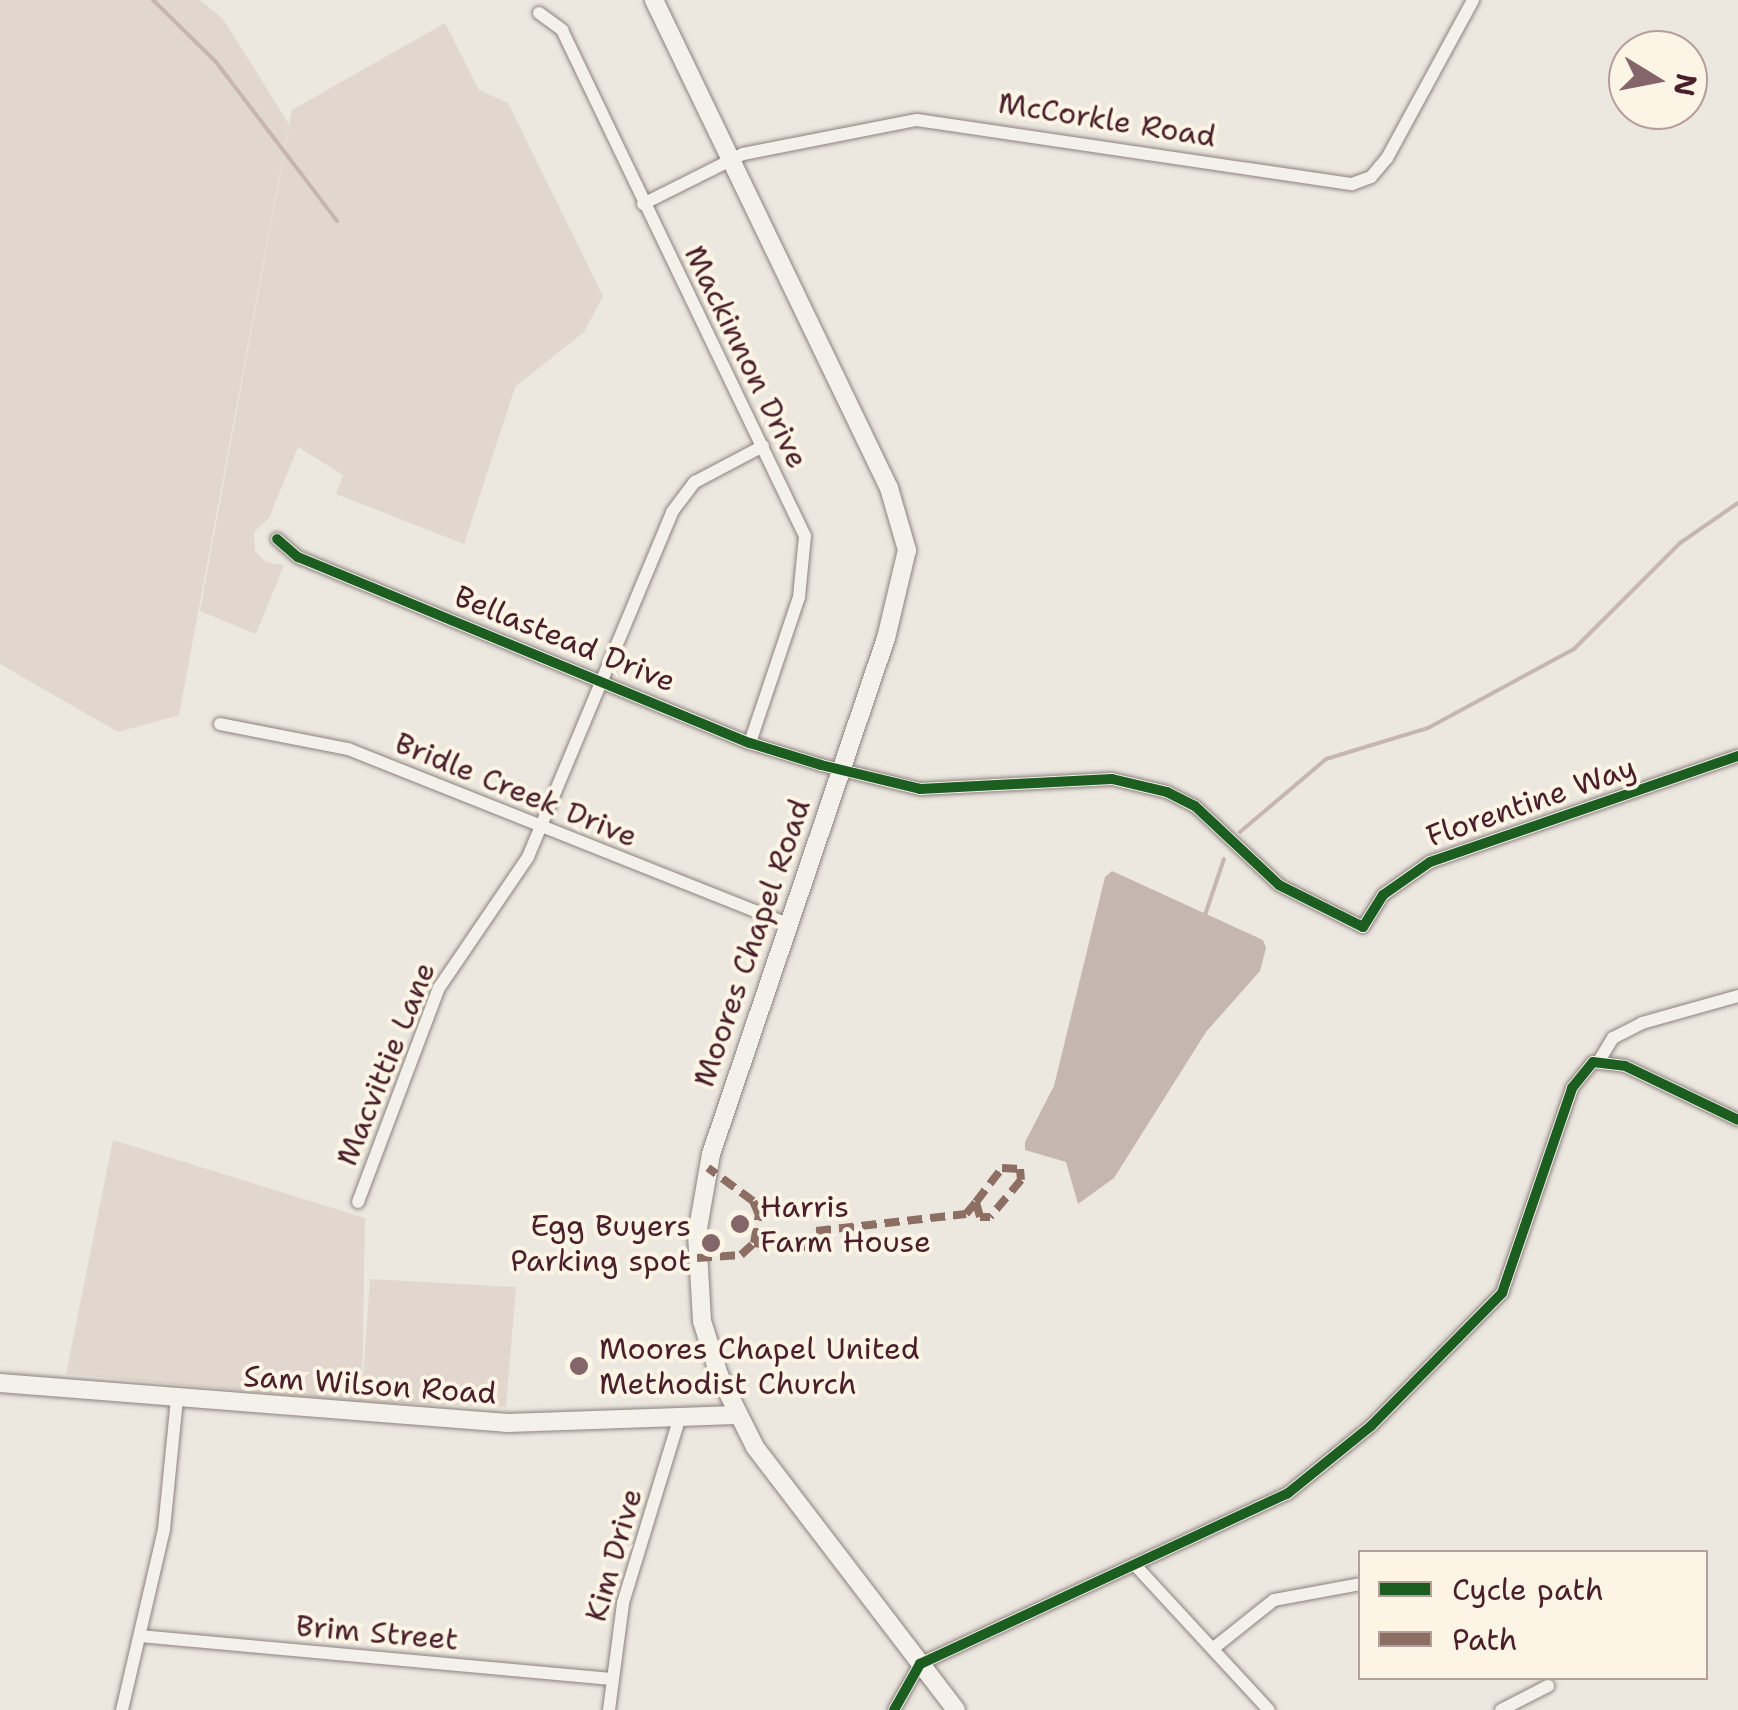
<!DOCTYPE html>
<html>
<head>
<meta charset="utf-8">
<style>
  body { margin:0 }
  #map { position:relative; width:1738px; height:1710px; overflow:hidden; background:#ece7df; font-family:"Shantell Sans",sans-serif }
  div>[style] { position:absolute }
  .built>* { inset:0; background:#e2d7ce }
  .green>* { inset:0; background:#e1d7ce }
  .water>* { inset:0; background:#c6b6b0 }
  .stream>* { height:4px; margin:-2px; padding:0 2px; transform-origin:2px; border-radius:2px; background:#c6b6b0 }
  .roads { filter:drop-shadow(0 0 2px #8b817f) drop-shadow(0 0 2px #8b817f) }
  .street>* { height:12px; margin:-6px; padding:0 6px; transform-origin:6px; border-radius:6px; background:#f4f0ea }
  .secondary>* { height:18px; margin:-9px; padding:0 9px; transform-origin:9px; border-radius:9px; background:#f4f0ea }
  .quiet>* { height:8px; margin-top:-4px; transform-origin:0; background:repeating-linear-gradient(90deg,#8d6e63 0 15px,transparent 0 23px) }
  .cycleway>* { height:10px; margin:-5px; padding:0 5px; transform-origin:5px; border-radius:5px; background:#1b5e20 }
  .dots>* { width:28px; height:28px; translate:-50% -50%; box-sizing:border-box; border:5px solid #fcf5e5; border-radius:50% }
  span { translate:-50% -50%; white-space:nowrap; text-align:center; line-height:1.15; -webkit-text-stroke:8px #fcf5e5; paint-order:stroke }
  .street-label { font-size:30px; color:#4a1f2b }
  .poi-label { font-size:30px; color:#4a1f2b }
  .left { translate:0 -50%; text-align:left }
  .right { translate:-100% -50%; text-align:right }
  .legend { position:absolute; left:1358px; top:1550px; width:350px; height:130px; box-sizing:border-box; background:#fcf5e5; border:2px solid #b59f9b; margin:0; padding:12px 18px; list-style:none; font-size:30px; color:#4a1f2b }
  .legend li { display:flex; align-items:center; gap:20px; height:50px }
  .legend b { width:50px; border:2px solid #b59f9b }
  .north { position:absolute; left:1608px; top:30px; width:100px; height:100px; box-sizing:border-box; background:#fcf5e5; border:2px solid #b59f9b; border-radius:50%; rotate:100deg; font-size:28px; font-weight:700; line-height:40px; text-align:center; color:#4a1f2b }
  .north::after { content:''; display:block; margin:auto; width:35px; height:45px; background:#83656a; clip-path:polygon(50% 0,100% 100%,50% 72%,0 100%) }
</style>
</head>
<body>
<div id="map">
  <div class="built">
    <i style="clip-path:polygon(0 0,200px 0,223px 19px,289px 124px,179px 715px,118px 732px,0 664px)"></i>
  </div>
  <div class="green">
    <i style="clip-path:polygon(445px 23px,479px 90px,508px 103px,603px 296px,584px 332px,515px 387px,464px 544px,336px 494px,343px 475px,298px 447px,269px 518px,254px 532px,255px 551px,266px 562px,284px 565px,256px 634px,200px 611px,292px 110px)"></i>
    <i style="clip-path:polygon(113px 1140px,365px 1218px,362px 1393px,370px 1279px,516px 1287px,506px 1407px,362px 1402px,66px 1374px)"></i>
  </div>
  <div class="water">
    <i style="clip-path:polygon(1112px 871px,1263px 940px,1266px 948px,1260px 971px,1206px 1032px,1114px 1178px,1078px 1204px,1066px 1162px,1025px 1150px,1025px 1142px,1054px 1086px,1105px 877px)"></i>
  </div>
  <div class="stream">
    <i style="left:153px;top:0;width:88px;rotate:44.5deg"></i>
    <i style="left:216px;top:62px;width:200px;rotate:52.7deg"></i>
    <i style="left:1240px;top:832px;width:113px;rotate:-40.3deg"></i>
    <i style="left:1326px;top:759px;width:107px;rotate:-16.9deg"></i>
    <i style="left:1428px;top:728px;width:166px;rotate:-28.4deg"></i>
    <i style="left:1574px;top:649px;width:150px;rotate:-45deg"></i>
    <i style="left:1680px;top:543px;width:70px;rotate:-34.6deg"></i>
    <i style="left:1205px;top:915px;width:59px;rotate:-71.3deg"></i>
  </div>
  <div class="roads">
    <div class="street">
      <i style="left:539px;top:13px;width:29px;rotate:36deg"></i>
      <i style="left:562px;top:30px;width:561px;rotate:64.35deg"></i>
      <i style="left:805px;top:536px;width:61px;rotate:95.6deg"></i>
      <i style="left:799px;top:597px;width:154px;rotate:108.6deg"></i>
      <i style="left:643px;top:204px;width:112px;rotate:-26.6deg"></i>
      <i style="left:743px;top:154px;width:177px;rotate:-11.1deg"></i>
      <i style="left:917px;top:120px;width:440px;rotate:8.4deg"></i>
      <i style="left:1352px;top:184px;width:20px;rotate:-20deg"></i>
      <i style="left:1371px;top:177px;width:25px;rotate:-50deg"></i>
      <i style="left:1387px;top:158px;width:180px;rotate:-61.4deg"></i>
      <i style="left:277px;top:539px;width:28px;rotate:41deg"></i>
      <i style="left:298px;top:557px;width:489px;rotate:22.4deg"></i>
      <i style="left:750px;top:743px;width:74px;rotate:17.2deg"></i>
      <i style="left:821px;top:765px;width:102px;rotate:13.6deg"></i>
      <i style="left:920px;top:789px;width:192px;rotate:-3deg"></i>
      <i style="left:1112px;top:779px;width:57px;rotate:13.3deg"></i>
      <i style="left:1167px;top:792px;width:31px;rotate:27deg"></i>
      <i style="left:1195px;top:806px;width:115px;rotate:43.2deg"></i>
      <i style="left:1279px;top:885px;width:94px;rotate:26.6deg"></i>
      <i style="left:1363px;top:927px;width:38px;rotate:-58deg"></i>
      <i style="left:1383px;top:895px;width:57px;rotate:-35.1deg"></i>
      <i style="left:1430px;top:862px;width:326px;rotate:-19deg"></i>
      <i style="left:220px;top:724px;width:130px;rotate:11.1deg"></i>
      <i style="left:348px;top:749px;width:474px;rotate:21.7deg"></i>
      <i style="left:1599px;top:1061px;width:27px;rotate:-59deg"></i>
      <i style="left:1613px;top:1038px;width:33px;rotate:-27deg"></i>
      <i style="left:1642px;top:1023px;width:100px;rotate:-15.7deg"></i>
      <i style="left:358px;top:1202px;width:229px;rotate:-69.3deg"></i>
      <i style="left:439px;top:988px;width:158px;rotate:-55.8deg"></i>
      <i style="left:528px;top:857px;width:374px;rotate:-67.3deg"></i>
      <i style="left:672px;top:512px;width:38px;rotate:-53deg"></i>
      <i style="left:695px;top:482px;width:77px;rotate:-27.9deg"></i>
      <i style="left:1135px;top:1565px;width:197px;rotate:47.3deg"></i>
      <i style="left:140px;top:1636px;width:473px;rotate:5.2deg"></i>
      <i style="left:1215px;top:1647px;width:75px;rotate:-38.5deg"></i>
      <i style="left:1274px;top:1600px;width:87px;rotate:-10.5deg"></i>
      <i style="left:122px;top:1710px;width:186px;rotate:-76.9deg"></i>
      <i style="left:164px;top:1529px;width:132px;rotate:-84.3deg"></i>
      <i style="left:609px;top:1710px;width:108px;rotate:-82.5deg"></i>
      <i style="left:623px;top:1603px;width:195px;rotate:-73deg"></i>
      <i style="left:894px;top:1710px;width:53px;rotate:-60.5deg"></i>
      <i style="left:920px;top:1664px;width:404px;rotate:-24.9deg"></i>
      <i style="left:1287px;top:1494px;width:108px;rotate:-39deg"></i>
      <i style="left:1371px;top:1426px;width:187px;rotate:-45.4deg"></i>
      <i style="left:1502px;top:1293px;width:217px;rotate:-71.1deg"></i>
      <i style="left:1572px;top:1088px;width:33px;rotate:-51deg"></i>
      <i style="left:1593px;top:1062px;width:32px;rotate:7deg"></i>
      <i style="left:1625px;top:1066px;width:125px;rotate:25.5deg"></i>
      <i style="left:1501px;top:1710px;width:53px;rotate:-27.1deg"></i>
    </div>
    <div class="secondary">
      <i style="left:654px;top:0;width:542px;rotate:64.29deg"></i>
      <i style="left:889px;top:488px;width:65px;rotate:73.8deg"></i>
      <i style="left:907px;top:550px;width:90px;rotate:103.4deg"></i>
      <i style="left:886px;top:638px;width:545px;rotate:108.73deg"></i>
      <i style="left:711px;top:1154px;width:81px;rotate:99.9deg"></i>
      <i style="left:697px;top:1234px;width:87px;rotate:86.7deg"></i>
      <i style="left:702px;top:1321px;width:57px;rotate:72.5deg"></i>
      <i style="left:719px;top:1375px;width:80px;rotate:63.4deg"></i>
      <i style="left:755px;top:1447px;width:331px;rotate:52.6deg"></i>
      <i style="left:0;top:1383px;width:510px;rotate:4.5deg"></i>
      <i style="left:508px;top:1423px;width:228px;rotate:-2deg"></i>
    </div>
  </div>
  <div class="quiet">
    <i style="left:754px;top:1243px;width:48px;rotate:7.1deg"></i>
    <i style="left:802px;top:1249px;width:23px;rotate:-52deg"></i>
    <i style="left:816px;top:1231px;width:151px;rotate:-6.5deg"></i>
    <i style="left:966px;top:1214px;width:16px;rotate:-50deg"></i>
    <i style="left:976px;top:1202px;width:43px;rotate:-52.6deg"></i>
    <i style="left:1002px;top:1168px;width:18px;rotate:3deg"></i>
    <i style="left:1020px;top:1169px;width:11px;rotate:85deg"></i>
    <i style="left:1021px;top:1180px;width:48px;rotate:130deg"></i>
    <i style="left:990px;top:1217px;width:10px;rotate:180deg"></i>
    <i style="left:980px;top:1217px;width:16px;rotate:-105deg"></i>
    <i style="left:697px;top:1258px;width:44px;rotate:-3.9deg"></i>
    <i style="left:741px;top:1255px;width:18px;rotate:-43deg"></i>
    <i style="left:754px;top:1243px;width:28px;rotate:-80deg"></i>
    <i style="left:759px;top:1215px;width:15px;rotate:-113deg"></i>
    <i style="left:753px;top:1201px;width:56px;rotate:-143.7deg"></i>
  </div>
  <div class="cycleway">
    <i style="left:277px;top:539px;width:28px;rotate:41deg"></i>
    <i style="left:298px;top:557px;width:489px;rotate:22.4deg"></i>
    <i style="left:750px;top:743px;width:74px;rotate:17.2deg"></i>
    <i style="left:821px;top:765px;width:102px;rotate:13.6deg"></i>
    <i style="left:920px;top:789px;width:192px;rotate:-3deg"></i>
    <i style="left:1112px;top:779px;width:57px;rotate:13.3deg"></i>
    <i style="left:1167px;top:792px;width:31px;rotate:27deg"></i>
    <i style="left:1195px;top:806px;width:115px;rotate:43.2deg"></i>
    <i style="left:1279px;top:885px;width:94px;rotate:26.6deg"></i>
    <i style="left:1363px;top:927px;width:38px;rotate:-58deg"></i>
    <i style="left:1383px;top:895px;width:57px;rotate:-35.1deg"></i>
    <i style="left:1430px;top:862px;width:326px;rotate:-19deg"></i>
    <i style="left:894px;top:1710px;width:53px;rotate:-60.5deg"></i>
    <i style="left:920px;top:1664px;width:404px;rotate:-24.9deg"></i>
    <i style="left:1287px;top:1494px;width:108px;rotate:-39deg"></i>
    <i style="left:1371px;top:1426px;width:187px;rotate:-45.4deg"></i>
    <i style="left:1502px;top:1293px;width:217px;rotate:-71.1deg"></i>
    <i style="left:1572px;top:1088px;width:33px;rotate:-51deg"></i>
    <i style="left:1593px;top:1062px;width:32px;rotate:7deg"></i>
    <i style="left:1625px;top:1066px;width:125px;rotate:25.5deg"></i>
  </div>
  <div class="dots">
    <i style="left:740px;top:1224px;background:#83656a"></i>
    <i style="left:711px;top:1243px;background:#83656a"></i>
    <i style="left:579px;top:1366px;background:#83656a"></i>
  </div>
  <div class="street-label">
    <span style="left:1107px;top:120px;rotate:9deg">McCorkle Road</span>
    <span style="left:746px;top:357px;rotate:64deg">Mackinnon Drive</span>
    <span style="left:565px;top:639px;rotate:22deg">Bellastead Drive</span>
    <span style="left:516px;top:790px;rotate:22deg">Bridle Creek Drive</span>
    <span style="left:1531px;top:802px;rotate:-19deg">Florentine Way</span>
    <span style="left:752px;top:943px;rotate:-71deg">Moores Chapel Road</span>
    <span style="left:386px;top:1064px;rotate:-68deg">Macvittie Lane</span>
    <span style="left:370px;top:1385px;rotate:4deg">Sam Wilson Road</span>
    <span style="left:614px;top:1555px;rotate:-74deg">Kim Drive</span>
    <span style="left:377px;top:1633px;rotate:5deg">Brim Street</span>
  </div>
  <div class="poi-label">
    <span class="left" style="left:760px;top:1224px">Harris<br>Farm House</span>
    <span class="right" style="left:691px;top:1243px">Egg Buyers<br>Parking spot</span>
    <span class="left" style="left:599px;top:1366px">Moores Chapel United<br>Methodist Church</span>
  </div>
  <ul class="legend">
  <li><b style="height:12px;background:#1b5e20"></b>Cycle path</li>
  <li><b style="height:12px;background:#8d6e63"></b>Path</li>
  </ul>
  <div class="north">N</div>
</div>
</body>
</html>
